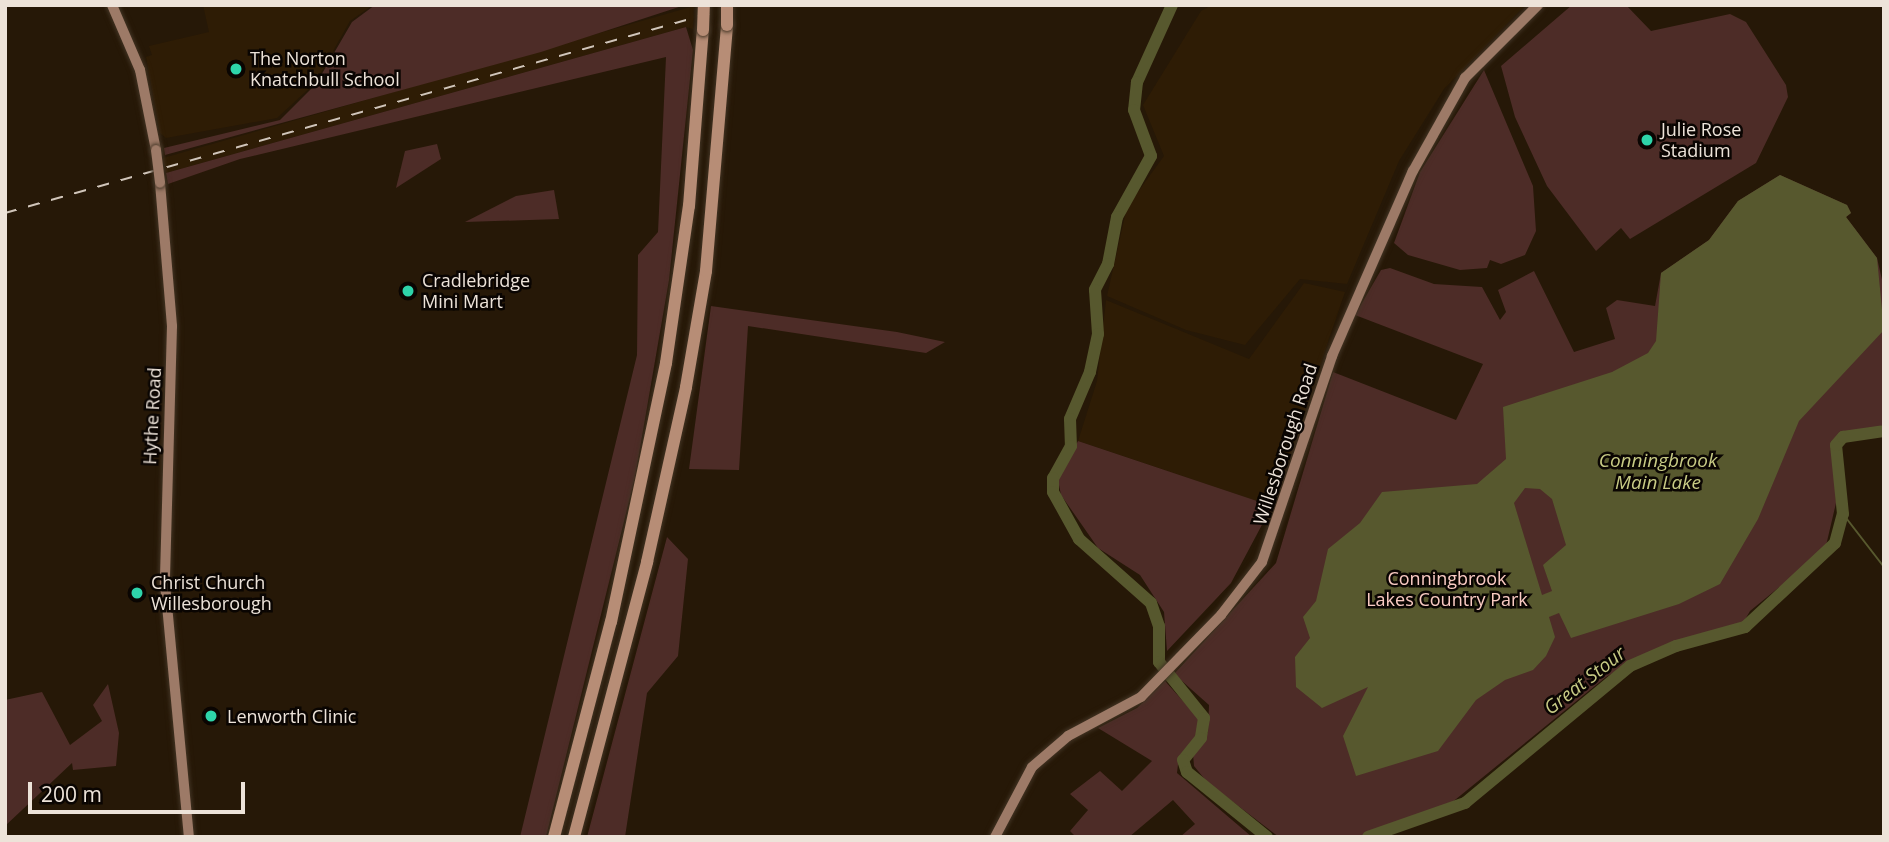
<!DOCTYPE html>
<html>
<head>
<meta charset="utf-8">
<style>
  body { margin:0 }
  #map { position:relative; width:1889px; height:842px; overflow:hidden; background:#261807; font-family:"Open Sans",sans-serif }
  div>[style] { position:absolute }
  .built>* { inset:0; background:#2e1c05 }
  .green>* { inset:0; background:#4d2c27 }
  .water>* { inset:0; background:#57582e }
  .stream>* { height:2px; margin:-1px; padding:0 1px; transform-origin:1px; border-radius:1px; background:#57582e }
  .river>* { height:12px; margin:-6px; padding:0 6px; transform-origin:6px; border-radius:6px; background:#57582e }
  .roads { filter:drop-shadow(0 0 2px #423424) drop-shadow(0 0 2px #423424) }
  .primary>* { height:10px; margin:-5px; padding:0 5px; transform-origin:5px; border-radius:5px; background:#9d7a67 }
  .highway>* { height:12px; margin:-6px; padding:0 6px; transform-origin:6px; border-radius:6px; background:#b78d76 }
  .rail>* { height:2px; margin-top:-1px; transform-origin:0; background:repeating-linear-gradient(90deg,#d0c5ba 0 12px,transparent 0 24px) }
  .bridges { filter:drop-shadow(0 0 2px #423424) drop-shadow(0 0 2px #423424) }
  .primary-bridge>* { height:10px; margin:-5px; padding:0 5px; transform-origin:5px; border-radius:5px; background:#9d7a67 }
  .highway-bridge>* { height:12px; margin:-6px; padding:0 6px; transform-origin:6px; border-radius:6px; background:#b78d76 }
  .dots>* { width:19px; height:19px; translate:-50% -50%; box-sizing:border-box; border:4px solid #0a0502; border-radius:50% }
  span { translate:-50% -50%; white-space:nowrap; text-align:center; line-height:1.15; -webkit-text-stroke:5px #0a0502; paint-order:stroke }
  .poi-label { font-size:18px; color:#ede3d9 }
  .left { translate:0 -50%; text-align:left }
  .street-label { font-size:18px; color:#ede3d9 }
  .park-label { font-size:18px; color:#facbc3 }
  .water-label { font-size:19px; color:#c8cb85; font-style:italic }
  .frame { position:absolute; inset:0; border:7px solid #ede3d9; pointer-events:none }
  .scale { position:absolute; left:28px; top:782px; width:217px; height:32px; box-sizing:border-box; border:4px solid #ede3d9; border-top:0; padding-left:9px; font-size:21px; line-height:24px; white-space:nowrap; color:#ede3d9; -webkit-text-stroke:5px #0a0502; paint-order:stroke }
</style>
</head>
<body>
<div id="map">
  <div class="built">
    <i style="clip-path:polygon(203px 5px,373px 5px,350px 21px,315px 83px,277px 118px,166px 138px,160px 133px,146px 57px,152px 55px,149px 46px,209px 32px)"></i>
    <i style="clip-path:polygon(1212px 5px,1525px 5px,1444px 89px,1399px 161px,1347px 284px,1300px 279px,1245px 345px,1186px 330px,1107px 296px,1127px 207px,1164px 156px,1143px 105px,1201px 11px)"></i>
    <i style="clip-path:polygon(694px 6px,693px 29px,686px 27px,166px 173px,163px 158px)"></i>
    <i style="clip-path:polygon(1304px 283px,1345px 292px,1272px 506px,1078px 441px,1097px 381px,1106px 300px,1249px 359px)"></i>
  </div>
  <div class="green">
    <i style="clip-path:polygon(375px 5px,685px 5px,541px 52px,165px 155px,164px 148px,280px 120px,316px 84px,352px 22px)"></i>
    <i style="clip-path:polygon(1572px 5px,1626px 5px,1651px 31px,1730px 14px,1746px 22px,1786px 85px,1788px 97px,1756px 163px,1630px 239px,1621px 228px,1596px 251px,1547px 186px,1515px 117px,1501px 66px)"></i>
    <i style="clip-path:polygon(686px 27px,693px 50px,669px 280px,635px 477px,546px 837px,520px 837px,637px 355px,638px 255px,658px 232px,666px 57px,240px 159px,168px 184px,166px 173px)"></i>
    <i style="clip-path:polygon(1484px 70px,1533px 186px,1536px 231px,1525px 255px,1501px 264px,1490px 260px,1487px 268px,1460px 270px,1408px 255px,1394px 243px,1420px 172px)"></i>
    <i style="clip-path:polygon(437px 144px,441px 159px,396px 188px,405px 151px)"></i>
    <i style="clip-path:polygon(1780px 175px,1847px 205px,1851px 213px,1846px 217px,1877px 258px,1884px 288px,1884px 425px,1835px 439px,1836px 503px,1825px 550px,1750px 611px,1743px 623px,1661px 647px,1606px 677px,1450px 804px,1358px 837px,1279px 837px,1207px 782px,1194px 766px,1193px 754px,1208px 732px,1209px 705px,1174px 674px,1276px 563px,1333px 372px,1456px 420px,1483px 364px,1355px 315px,1381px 270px,1390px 268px,1434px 284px,1482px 287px,1500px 320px,1506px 312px,1498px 290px,1534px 271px,1574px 352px,1615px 339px,1606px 308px,1617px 300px,1655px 306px,1661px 273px,1709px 240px,1738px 201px)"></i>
    <i style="clip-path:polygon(554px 190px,559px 219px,465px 222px,516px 196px)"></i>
    <i style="clip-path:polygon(711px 306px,897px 332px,945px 342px,926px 353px,748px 326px,739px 470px,689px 469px)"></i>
    <i style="clip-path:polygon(1078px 441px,1272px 506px,1231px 583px,1167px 651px,1164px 612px,1140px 575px,1098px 548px,1061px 495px,1058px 480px)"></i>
    <i style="clip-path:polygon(667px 537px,688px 559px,678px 656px,647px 693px,625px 837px,587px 837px)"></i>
    <i style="clip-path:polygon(1165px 681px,1199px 719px,1196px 737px,1179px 756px,1177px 773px,1252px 837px,1180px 837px,1195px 824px,1173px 800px,1129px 837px,1076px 837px,1070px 831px,1088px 810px,1070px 794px,1100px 771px,1122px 791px,1152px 761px,1098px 728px,1137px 708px)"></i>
    <i style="clip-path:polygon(108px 684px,119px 733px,116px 766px,73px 770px,72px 763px,5px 826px,5px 700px,42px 692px,70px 745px,102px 721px,93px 705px)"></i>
  </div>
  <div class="water">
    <i style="clip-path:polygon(evenodd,1780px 175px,1847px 205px,1851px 213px,1846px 217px,1877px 258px,1884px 330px,1799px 421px,1758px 519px,1720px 584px,1679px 604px,1571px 638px,1559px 613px,1549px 617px,1555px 637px,1546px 656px,1533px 670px,1505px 680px,1476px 700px,1438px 751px,1356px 776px,1343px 736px,1368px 687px,1322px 708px,1296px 687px,1295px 657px,1310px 638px,1303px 617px,1316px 601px,1328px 549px,1360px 523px,1382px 492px,1477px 484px,1506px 459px,1503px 407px,1612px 372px,1648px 353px,1656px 341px,1661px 273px,1709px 240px,1738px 201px,1780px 175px,1525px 488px,1540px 489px,1552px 499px,1566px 545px,1543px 565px,1552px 591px,1542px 595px,1514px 503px,1525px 488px)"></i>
  </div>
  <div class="stream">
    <i style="left:1843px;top:514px;width:67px;rotate:52.3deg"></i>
  </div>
  <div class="river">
    <i style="left:1172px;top:5px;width:85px;rotate:114.4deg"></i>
    <i style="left:1137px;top:82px;width:28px;rotate:96deg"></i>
    <i style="left:1134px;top:110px;width:49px;rotate:69.7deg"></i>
    <i style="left:1151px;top:156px;width:70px;rotate:119.1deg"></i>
    <i style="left:1117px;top:217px;width:48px;rotate:100.8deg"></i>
    <i style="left:1108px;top:264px;width:29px;rotate:117deg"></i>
    <i style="left:1095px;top:290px;width:44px;rotate:86.1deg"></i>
    <i style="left:1098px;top:334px;width:39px;rotate:102deg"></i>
    <i style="left:1090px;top:372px;width:51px;rotate:113.1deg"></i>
    <i style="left:1070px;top:419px;width:27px;rotate:88deg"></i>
    <i style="left:1071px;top:446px;width:37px;rotate:119deg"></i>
    <i style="left:1053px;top:478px;width:14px;rotate:90deg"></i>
    <i style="left:1053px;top:492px;width:54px;rotate:61deg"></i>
    <i style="left:1079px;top:539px;width:96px;rotate:41.6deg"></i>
    <i style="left:1151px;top:603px;width:24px;rotate:71deg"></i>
    <i style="left:1159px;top:626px;width:36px;rotate:90deg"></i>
    <i style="left:1159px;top:662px;width:72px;rotate:51.2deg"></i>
    <i style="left:1204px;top:718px;width:20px;rotate:99deg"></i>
    <i style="left:1201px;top:738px;width:28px;rotate:129deg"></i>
    <i style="left:1183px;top:760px;width:13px;rotate:72deg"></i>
    <i style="left:1187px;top:772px;width:103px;rotate:39.1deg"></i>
    <i style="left:1368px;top:837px;width:103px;rotate:-19.3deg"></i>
    <i style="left:1465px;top:803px;width:214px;rotate:-39.7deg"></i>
    <i style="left:1630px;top:666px;width:50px;rotate:-23.5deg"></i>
    <i style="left:1676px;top:646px;width:72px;rotate:-15.4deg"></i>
    <i style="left:1745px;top:627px;width:123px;rotate:-43deg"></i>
    <i style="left:1835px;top:543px;width:30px;rotate:-75deg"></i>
    <i style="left:1843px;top:514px;width:69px;rotate:-95.8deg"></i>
    <i style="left:1836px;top:445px;width:11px;rotate:-49deg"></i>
    <i style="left:1843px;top:437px;width:41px;rotate:-8.3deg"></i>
  </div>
  <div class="roads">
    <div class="primary">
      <i style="left:112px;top:5px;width:71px;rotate:66.7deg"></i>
      <i style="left:140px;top:70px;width:82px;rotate:78.7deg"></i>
      <i style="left:160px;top:183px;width:144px;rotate:85.2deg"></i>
      <i style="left:172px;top:326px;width:258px;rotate:91.6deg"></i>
      <i style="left:165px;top:584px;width:254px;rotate:84.6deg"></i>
      <i style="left:995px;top:837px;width:79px;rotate:-62.1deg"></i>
      <i style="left:1032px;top:767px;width:48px;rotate:-40.7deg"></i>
      <i style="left:1068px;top:736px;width:83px;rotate:-28.1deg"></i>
      <i style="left:1141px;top:697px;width:115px;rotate:-45.7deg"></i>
      <i style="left:1221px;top:615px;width:67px;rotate:-52.3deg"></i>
      <i style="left:1262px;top:562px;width:218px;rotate:-71.2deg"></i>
      <i style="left:1332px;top:356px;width:202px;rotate:-66.4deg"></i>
      <i style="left:1413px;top:171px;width:107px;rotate:-60.8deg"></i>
      <i style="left:1465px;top:78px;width:103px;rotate:-45deg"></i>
    </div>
    <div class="highway">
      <i style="left:554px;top:837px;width:222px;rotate:-75.2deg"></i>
      <i style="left:611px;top:622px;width:265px;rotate:-78deg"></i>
      <i style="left:666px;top:363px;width:159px;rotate:-81.7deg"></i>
      <i style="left:689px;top:206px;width:177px;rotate:-85.5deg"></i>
      <i style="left:574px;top:837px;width:285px;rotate:-75.1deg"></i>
      <i style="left:647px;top:562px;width:179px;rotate:-77.4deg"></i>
      <i style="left:686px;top:387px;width:118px;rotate:-80.2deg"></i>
      <i style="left:706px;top:271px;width:247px;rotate:-85.1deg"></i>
    </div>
  </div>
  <div class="rail">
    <i style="left:5px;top:213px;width:763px;rotate:-15.82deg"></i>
  </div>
  <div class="bridges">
    <div class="primary-bridge">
      <i style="left:156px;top:150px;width:33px;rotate:83deg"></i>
    </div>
    <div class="highway-bridge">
      <i style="left:727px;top:25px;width:20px;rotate:-90deg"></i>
      <i style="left:703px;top:30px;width:25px;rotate:-88deg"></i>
    </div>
  </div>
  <div class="dots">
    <i style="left:236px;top:69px;background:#2ed4aa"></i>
    <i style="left:1647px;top:140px;background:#2ed4aa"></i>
    <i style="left:408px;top:291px;background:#2ed4aa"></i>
    <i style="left:137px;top:593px;background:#2ed4aa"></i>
    <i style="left:211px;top:716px;background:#2ed4aa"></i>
  </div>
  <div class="poi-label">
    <span class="left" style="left:250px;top:69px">The Norton<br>Knatchbull School</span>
    <span class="left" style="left:1661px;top:140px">Julie Rose<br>Stadium</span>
    <span class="left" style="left:422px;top:291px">Cradlebridge<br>Mini Mart</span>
    <span class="left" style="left:151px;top:593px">Christ Church<br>Willesborough</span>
    <span class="left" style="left:227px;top:716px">Lenworth Clinic</span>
  </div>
  <div class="street-label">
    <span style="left:152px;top:416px;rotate:-87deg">Hythe Road</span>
    <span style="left:1285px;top:444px;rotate:-72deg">Willesborough Road</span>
  </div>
  <div class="park-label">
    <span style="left:1447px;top:589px">Conningbrook<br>Lakes Country Park</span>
  </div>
  <div class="water-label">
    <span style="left:1658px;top:472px">Conningbrook<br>Main Lake</span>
    <span style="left:1585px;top:681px;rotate:-38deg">Great Stour</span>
  </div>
  <div class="frame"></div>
  <div class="scale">200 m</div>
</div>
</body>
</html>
